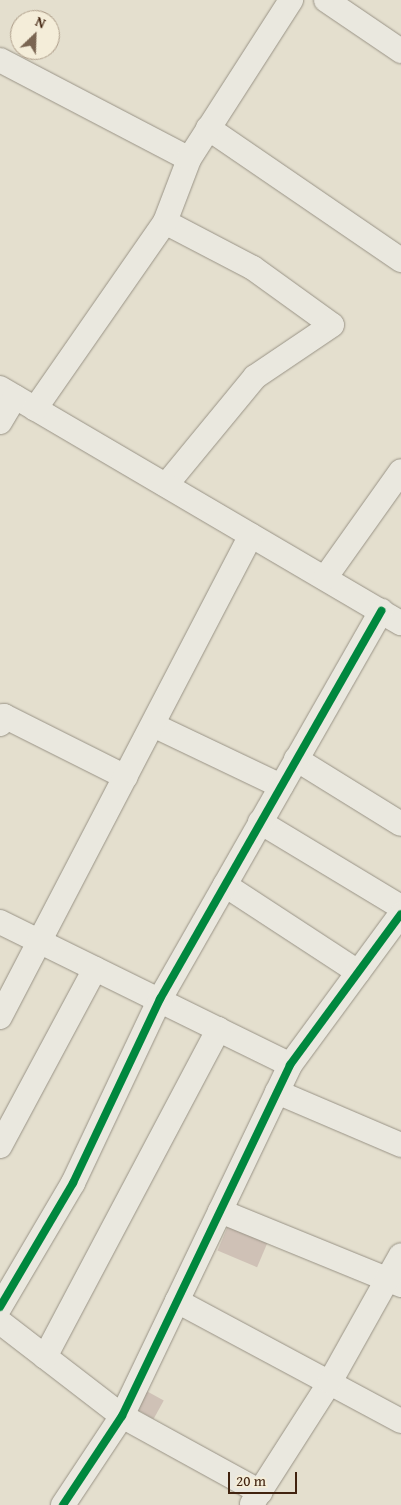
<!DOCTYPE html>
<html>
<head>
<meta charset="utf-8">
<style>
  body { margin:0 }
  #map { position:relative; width:401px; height:1505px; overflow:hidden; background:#e4dfce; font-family:"Gentium Book Plus",serif }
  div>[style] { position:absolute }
  .building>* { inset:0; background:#cfc1b6; transform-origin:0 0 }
  .roads { filter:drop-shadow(0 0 1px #999386) drop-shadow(0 0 1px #999386) }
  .street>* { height:24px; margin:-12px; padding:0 12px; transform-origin:12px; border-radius:12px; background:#eae8df }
  .cycleway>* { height:8px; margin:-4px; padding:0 4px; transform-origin:4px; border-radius:4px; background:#00873e }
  span { translate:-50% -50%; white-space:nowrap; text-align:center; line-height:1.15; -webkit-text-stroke:4px #f4edd9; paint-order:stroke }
  .north { position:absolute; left:10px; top:10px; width:50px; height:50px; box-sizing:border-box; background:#f4edd9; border:1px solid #ac9c88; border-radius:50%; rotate:24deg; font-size:14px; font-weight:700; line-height:20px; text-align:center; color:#41230f }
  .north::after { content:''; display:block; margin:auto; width:18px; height:22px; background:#7a6552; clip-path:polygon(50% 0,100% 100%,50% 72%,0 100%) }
  .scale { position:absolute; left:228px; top:1472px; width:69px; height:22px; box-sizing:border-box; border:2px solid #41230f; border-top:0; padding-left:6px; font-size:15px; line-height:18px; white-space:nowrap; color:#41230f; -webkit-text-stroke:4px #f4edd9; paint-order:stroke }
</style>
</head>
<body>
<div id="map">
  <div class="building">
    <i style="left:230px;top:1221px;width:43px;height:32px;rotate:23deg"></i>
    <i style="left:141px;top:1388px;width:26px;height:21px;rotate:29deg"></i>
  </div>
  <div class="roads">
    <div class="street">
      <i style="left:326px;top:0;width:91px;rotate:34.2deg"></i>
      <i style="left:0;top:60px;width:213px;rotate:27.6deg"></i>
      <i style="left:208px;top:128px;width:234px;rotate:34.4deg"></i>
      <i style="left:165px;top:222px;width:99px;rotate:27.6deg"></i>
      <i style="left:253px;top:268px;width:97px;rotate:35.8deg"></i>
      <i style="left:332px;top:325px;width:93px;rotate:146deg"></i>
      <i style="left:255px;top:377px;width:140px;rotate:129.5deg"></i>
      <i style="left:0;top:388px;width:465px;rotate:30.4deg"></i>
      <i style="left:35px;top:409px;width:228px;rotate:-55.2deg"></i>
      <i style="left:165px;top:222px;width:67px;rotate:-69.1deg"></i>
      <i style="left:189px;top:159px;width:189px;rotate:-57.3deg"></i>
      <i style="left:0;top:422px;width:29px;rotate:-59deg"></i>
      <i style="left:325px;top:578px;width:131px;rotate:-54.6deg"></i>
      <i style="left:0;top:724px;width:9px;rotate:-63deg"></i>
      <i style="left:4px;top:716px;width:136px;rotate:26.6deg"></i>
      <i style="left:153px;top:725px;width:142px;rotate:25.5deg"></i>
      <i style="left:296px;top:759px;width:123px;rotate:31.8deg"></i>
      <i style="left:260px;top:822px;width:165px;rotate:31.1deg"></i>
      <i style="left:225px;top:885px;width:159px;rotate:33.2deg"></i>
      <i style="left:0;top:922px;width:323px;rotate:26.2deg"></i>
      <i style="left:0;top:1017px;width:543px;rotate:-62.49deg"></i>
      <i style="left:277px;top:1092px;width:135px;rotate:23.1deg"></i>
      <i style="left:0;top:1146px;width:201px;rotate:-61.8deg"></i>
      <i style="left:220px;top:1211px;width:196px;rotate:22.2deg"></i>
      <i style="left:177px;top:1301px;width:254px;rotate:28.2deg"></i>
      <i style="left:0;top:1307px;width:144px;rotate:-59.5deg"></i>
      <i style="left:73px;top:1183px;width:204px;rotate:-64.7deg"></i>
      <i style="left:160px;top:999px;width:447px;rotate:-60.3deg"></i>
      <i style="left:0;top:1322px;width:154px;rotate:37.6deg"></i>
      <i style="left:122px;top:1416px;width:158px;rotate:28.8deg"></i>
      <i style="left:45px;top:1357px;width:371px;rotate:-62.1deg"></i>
      <i style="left:252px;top:1504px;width:145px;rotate:-57.4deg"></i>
      <i style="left:330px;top:1382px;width:145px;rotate:-60.8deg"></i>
      <i style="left:63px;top:1505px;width:107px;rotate:-56.5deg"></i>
      <i style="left:122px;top:1416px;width:389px;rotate:-64.4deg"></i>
      <i style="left:290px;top:1065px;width:187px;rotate:-53.7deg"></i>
    </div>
  </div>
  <div class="cycleway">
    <i style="left:0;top:1307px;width:144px;rotate:-59.5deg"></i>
    <i style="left:73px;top:1183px;width:204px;rotate:-64.7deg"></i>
    <i style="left:160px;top:999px;width:447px;rotate:-60.3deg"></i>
    <i style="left:63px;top:1505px;width:107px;rotate:-56.5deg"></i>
    <i style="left:122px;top:1416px;width:389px;rotate:-64.4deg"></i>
    <i style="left:290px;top:1065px;width:187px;rotate:-53.7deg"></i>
  </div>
  <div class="north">N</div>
  <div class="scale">20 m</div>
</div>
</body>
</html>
